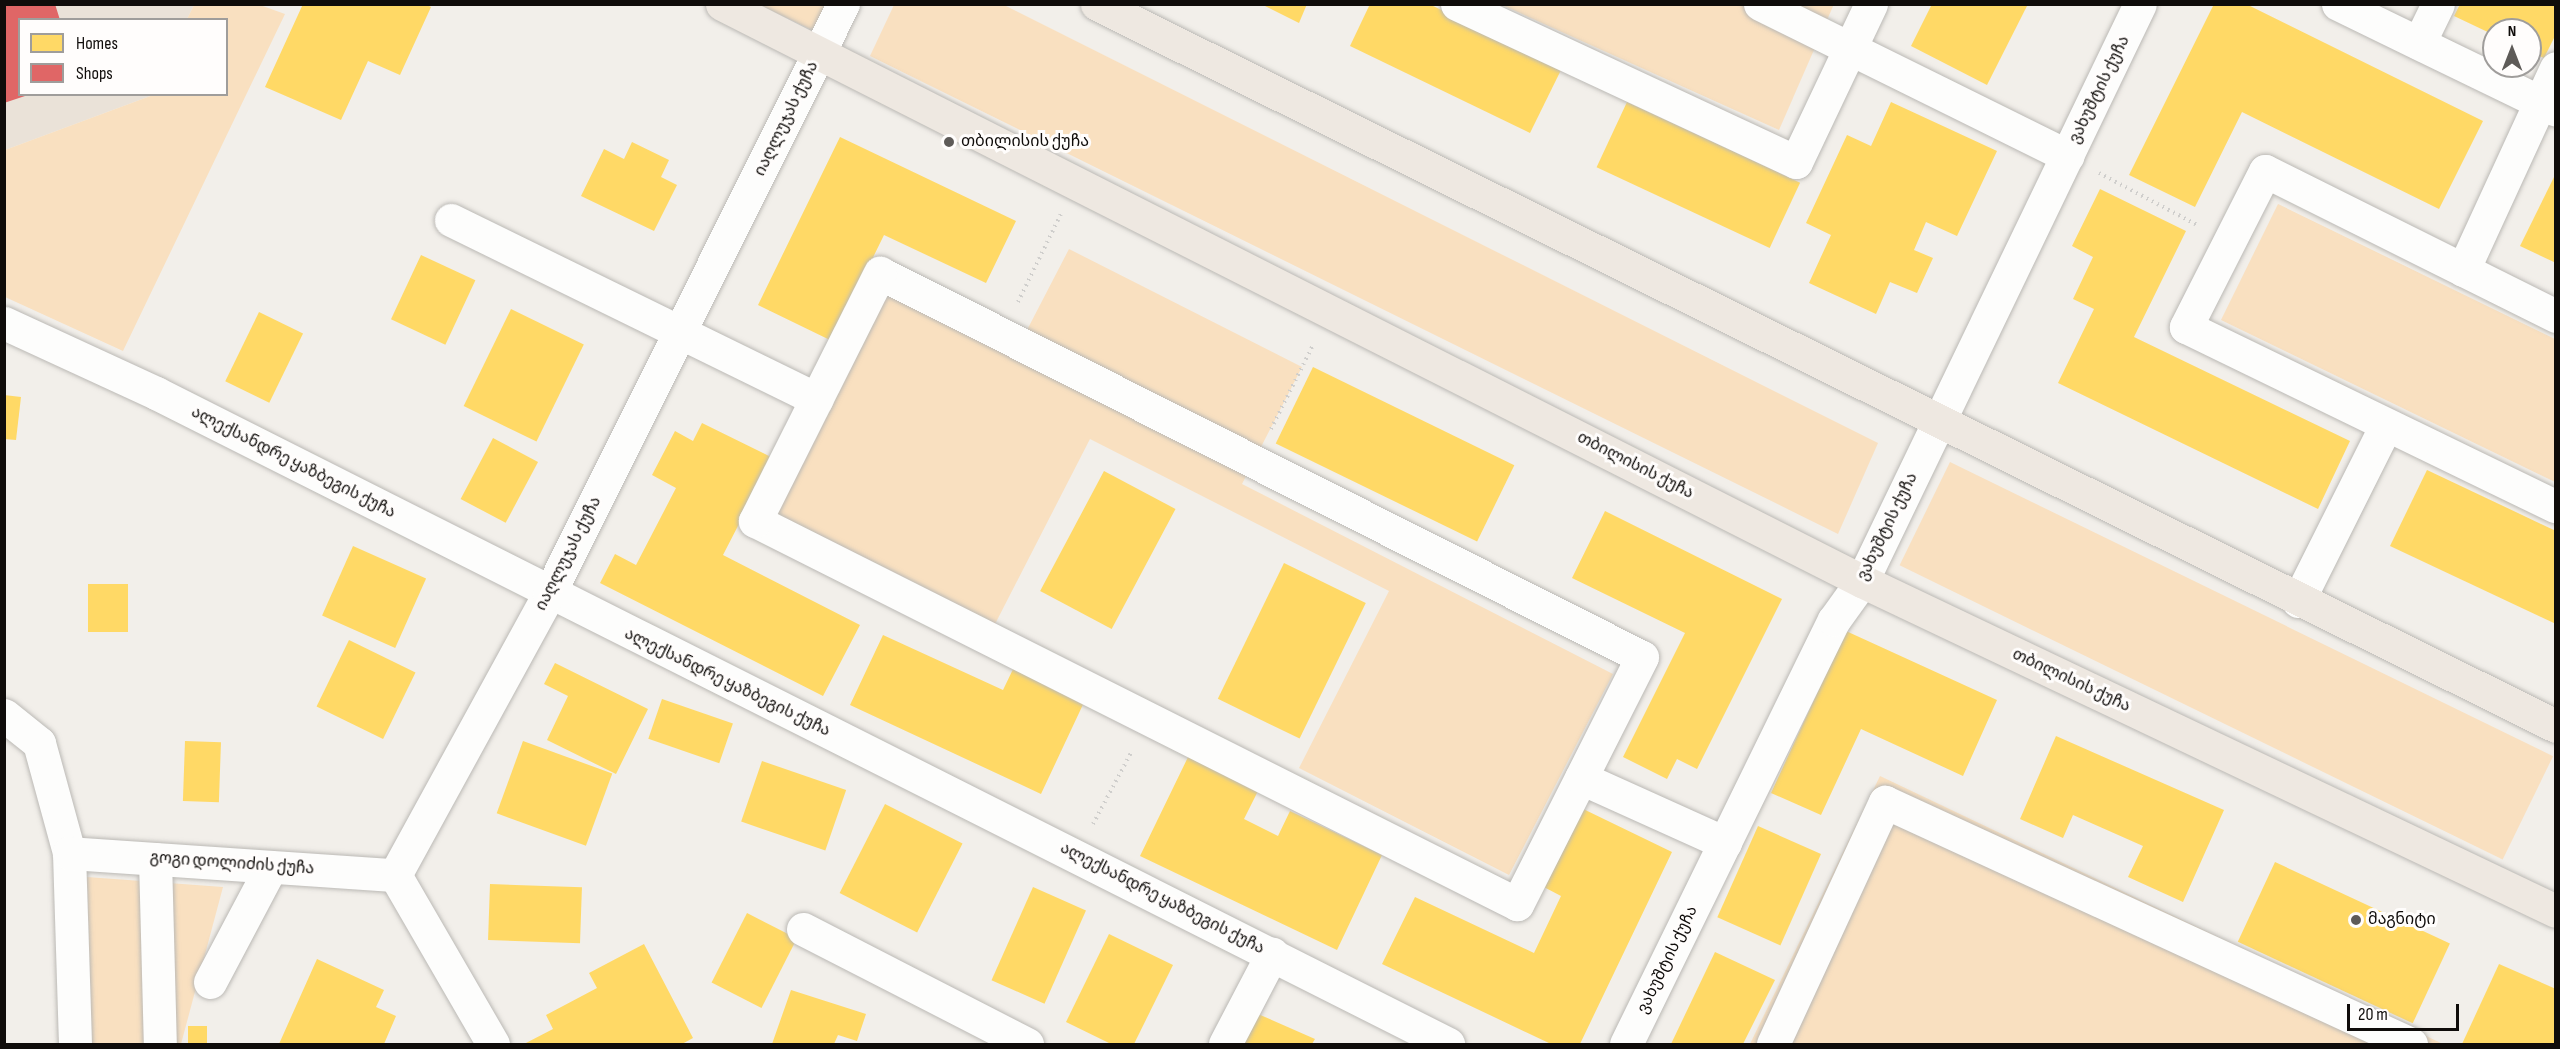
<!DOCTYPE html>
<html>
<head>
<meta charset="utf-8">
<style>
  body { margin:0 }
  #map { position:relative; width:2560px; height:1049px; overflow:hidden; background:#f2efea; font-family:"Sofia Sans Condensed","Noto Sans Georgian",sans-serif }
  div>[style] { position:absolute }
  .built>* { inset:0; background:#eae2d8 }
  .green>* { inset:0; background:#f9e0c0; transform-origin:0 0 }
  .homes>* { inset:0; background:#ffd966; transform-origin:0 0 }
  .shops>* { inset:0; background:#e06666 }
  .path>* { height:4px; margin-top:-2px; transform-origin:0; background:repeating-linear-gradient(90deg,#cfcecc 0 1.5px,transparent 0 6px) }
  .roads { filter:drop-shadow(0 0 2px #bbb9b5) drop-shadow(0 0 2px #bbb9b5) }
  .minor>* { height:33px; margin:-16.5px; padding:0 16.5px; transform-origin:16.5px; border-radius:16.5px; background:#fdfdfc }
  .major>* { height:33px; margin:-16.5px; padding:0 16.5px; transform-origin:16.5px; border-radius:16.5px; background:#eee8e1 }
  .dots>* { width:16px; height:16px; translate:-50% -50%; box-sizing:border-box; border:3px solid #fffdfc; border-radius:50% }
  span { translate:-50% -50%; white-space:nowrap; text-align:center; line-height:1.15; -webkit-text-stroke:6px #fffdfc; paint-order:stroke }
  .street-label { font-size:16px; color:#0f0c0a }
  .poi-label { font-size:16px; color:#0f0c0a }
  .left { translate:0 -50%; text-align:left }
  .frame { position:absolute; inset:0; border:6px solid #0f0c0a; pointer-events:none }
  .legend { position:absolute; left:18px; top:18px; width:210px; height:78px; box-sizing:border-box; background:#fffdfc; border:2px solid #9f9d9b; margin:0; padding:8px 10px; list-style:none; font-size:18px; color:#0f0c0a }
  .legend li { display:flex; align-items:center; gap:12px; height:30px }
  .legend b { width:30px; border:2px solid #9f9d9b }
  .north { position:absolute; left:2482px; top:18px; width:60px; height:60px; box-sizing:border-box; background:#fffdfc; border:2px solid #9f9d9b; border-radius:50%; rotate:0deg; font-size:16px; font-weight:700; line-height:24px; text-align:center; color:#0f0c0a }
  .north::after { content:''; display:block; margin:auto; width:21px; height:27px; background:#5e5b58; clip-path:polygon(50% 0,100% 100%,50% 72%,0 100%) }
  .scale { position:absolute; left:2347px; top:1004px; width:112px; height:27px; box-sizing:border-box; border:3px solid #0f0c0a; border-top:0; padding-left:8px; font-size:18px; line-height:21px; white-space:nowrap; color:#0f0c0a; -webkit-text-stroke:4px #fffdfc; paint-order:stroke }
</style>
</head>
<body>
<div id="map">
  <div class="built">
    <i style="clip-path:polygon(5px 5px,194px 5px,187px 19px,20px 20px,20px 94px,153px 95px,5px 150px)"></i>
  </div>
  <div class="green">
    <i style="clip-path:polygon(1834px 4px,1779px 130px,1502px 5px)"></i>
    <i style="clip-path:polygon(194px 5px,260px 5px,285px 14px,123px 351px,5px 297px,5px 150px,153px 95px,226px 94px,226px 20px,187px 19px)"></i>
    <i style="clip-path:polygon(760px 5px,826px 5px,814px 31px)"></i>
    <i style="clip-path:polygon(894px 5px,1004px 5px,1878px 443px,1838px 534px,870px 56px)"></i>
    <i style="clip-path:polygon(2278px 204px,2555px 339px,2555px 482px,2221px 320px)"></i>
    <i style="clip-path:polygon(1069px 249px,1302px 367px,1242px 484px,1613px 674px,1509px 875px,1299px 768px,1389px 591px,1090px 439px,992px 630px,764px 514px,881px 287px,1014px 355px)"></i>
    <i style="left:1950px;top:462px;width:671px;height:115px;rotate:26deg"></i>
    <i style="clip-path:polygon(1880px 776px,2443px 1044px,1750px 1044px)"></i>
    <i style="clip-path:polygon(87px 877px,223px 887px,181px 1044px,92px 1044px)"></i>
  </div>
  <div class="homes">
    <i style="clip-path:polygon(303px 4px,425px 4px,431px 7px,400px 75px,368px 61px,341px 120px,265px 87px)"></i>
    <i style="clip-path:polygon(1261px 4px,1307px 4px,1299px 23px)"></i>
    <i style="clip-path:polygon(1370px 4px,1429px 4px,1562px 68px,1530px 133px,1350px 46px)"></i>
    <i style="clip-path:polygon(1932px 4px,2028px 4px,1987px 85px,1911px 46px)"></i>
    <i style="clip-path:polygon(2214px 4px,2246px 4px,2483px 121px,2439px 209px,2242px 112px,2195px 207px,2129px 175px)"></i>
    <i style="clip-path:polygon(2460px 4px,2556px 4px,2556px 34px,2544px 58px,2530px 52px,2530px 30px,2494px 30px,2494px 35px,2454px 16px)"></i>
    <i style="left:1627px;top:102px;width:191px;height:72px;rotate:25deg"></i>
    <i style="clip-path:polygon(1891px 102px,1997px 151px,1957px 236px,1926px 222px,1914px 250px,1933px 258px,1917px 293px,1890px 282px,1876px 314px,1809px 283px,1831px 235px,1806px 223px,1847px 135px,1871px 146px)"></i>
    <i style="clip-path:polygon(840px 137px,1016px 221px,986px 283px,884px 235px,832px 341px,758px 305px)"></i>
    <i style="clip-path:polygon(632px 142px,669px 160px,661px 177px,677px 185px,654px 231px,581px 196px,604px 149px,624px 159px)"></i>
    <i style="clip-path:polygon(2556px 173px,2556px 263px,2520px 246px)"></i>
    <i style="clip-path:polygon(2100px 189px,2186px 231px,2134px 337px,2350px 441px,2318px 509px,2058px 383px,2094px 309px,2073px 299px,2093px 257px,2072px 246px)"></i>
    <i style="left:421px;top:255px;width:60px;height:71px;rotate:25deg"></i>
    <i style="left:511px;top:309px;width:81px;height:108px;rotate:26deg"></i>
    <i style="left:259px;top:312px;width:49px;height:77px;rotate:26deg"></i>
    <i style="left:1313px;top:367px;width:224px;height:85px;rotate:26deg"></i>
    <i style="clip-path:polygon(4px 395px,21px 397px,16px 440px,4px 439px)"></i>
    <i style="clip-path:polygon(702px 423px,773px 458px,723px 555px,860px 625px,823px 696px,600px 583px,615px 554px,636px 565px,676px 488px,652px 475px,675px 431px,693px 441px)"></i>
    <i style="left:493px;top:438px;width:51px;height:69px;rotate:28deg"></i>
    <i style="clip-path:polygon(2427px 470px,2556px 531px,2556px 624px,2390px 546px)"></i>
    <i style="left:1104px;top:471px;width:81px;height:136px;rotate:28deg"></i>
    <i style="clip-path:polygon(1605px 511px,1782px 599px,1697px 769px,1677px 759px,1667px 779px,1623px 757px,1685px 633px,1572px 578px)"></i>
    <i style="left:353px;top:546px;width:80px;height:76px;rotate:24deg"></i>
    <i style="left:1284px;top:563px;width:91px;height:151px;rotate:26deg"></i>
    <i style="left:88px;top:584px;width:40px;height:48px"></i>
    <i style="clip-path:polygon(1846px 631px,1997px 700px,1963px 776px,1861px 729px,1821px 815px,1771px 793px)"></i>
    <i style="clip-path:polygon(883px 635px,1003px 690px,1016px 663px,1087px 696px,1041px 794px,850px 705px)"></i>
    <i style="left:349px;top:640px;width:74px;height:74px;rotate:26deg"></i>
    <i style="clip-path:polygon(555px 663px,648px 709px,616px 774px,547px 740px,568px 696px,544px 684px)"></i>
    <i style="left:662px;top:699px;width:75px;height:42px;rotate:19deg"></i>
    <i style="clip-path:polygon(2056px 736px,2224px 810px,2183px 902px,2128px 877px,2143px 846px,2073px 815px,2063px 838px,2020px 819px)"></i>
    <i style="left:185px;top:741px;width:36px;height:60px;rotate:2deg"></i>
    <i style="left:523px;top:741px;width:95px;height:77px;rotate:20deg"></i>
    <i style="clip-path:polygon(1190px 753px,1260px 787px,1244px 819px,1278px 836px,1290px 811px,1382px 855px,1337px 950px,1140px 856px)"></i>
    <i style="left:762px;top:761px;width:89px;height:64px;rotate:19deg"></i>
    <i style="left:885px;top:804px;width:87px;height:100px;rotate:27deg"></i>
    <i style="clip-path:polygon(1577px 806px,1672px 852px,1580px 1044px,1551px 1044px,1382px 964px,1415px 897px,1534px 953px,1561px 896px,1540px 885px)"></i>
    <i style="left:1758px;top:826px;width:69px;height:100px;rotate:24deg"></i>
    <i style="left:2275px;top:862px;width:193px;height:88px;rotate:25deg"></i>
    <i style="left:490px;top:884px;width:92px;height:56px;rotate:2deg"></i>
    <i style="left:1033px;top:887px;width:58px;height:102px;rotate:24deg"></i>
    <i style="left:747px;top:913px;width:56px;height:78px;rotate:27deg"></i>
    <i style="clip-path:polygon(1109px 934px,1173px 965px,1134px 1044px,1111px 1044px,1066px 1022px)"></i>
    <i style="clip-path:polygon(644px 944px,693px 1038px,682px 1044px,524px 1044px,553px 1029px,546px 1015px,597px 988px,589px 973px)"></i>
    <i style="clip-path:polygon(1715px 952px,1775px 980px,1743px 1044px,1671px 1044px)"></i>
    <i style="clip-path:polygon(317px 959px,384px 990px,376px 1007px,396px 1016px,384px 1044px,279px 1044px)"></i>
    <i style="clip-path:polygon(2499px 964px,2556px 989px,2556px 1044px,2462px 1044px)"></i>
    <i style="clip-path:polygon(791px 990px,866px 1014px,857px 1041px,838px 1035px,834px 1044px,772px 1044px)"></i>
    <i style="clip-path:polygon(1249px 1010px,1315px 1039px,1312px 1044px,1234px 1044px)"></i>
    <i style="left:207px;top:1026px;width:18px;height:19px;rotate:90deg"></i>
  </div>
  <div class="shops">
    <i style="clip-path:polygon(4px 4px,55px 4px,60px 20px,20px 20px,20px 94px,28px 95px,4px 103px)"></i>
  </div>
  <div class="path">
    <i style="left:2099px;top:173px;width:113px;rotate:27.9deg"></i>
    <i style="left:1018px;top:302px;width:98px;rotate:-64deg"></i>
    <i style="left:1271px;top:429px;width:94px;rotate:-63.4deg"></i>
    <i style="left:1093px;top:824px;width:83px;rotate:-61.9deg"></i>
  </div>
  <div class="roads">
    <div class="minor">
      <i style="left:1457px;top:4px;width:374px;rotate:25deg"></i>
      <i style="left:1796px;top:162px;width:175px;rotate:-64.6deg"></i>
      <i style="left:1760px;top:4px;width:343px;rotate:26.3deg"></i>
      <i style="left:2338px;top:4px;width:242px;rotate:25.9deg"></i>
      <i style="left:2419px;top:43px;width:43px;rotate:-64deg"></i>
      <i style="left:451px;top:220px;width:407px;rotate:26.1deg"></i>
      <i style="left:2463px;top:270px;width:222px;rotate:-65.3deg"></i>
      <i style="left:880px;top:273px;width:853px;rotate:26.75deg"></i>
      <i style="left:1642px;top:657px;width:277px;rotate:116.8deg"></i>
      <i style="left:1517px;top:904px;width:853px;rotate:-153.31deg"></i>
      <i style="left:755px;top:521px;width:278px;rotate:-63.3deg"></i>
      <i style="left:2556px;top:316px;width:325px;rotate:-153.5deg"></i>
      <i style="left:2265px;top:171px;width:175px;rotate:116.9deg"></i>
      <i style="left:2186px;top:327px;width:411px;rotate:25.9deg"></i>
      <i style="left:4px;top:323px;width:167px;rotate:24.7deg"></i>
      <i style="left:156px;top:393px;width:1447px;rotate:26.74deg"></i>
      <i style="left:2298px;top:601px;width:197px;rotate:-63.4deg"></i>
      <i style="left:4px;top:715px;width:45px;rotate:38.7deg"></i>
      <i style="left:39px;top:743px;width:114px;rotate:74.7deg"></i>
      <i style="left:69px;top:853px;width:191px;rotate:88.2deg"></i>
      <i style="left:1581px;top:778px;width:158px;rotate:24.3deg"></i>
      <i style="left:69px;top:853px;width:327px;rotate:3.9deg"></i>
      <i style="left:155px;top:859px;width:185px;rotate:88.5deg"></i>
      <i style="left:803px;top:929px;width:252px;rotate:27.2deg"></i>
      <i style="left:210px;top:982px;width:130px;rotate:-62.1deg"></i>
      <i style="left:493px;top:1044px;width:195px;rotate:-120.1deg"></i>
      <i style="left:395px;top:875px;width:320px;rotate:-61.3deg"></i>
      <i style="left:549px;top:594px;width:659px;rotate:-63.51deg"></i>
      <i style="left:1225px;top:1044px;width:102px;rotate:-62.4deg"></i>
      <i style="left:1626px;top:1044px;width:472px;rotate:-63.9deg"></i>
      <i style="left:1834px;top:620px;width:48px;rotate:-54.3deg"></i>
      <i style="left:1862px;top:581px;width:640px;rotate:-64.28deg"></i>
      <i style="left:1773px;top:1044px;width:267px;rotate:-65.2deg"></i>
      <i style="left:1885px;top:802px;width:579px;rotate:24.71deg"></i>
    </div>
    <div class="major">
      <i style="left:722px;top:4px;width:1278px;rotate:26.85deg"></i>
      <i style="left:1862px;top:581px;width:768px;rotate:25.43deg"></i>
      <i style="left:1097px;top:4px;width:1628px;rotate:26.33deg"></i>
    </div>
  </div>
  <div class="dots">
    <i style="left:949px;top:142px;background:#5e5b58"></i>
    <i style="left:2356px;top:920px;background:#5e5b58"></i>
  </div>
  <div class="street-label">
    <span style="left:2100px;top:90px;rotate:-64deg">ვახუშტის ქუჩა</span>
    <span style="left:787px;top:119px;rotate:-64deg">იაღლუჯას ქუჩა</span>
    <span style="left:293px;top:463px;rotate:27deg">ალექსანდრე ყაზბეგის ქუჩა</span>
    <span style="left:1635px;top:466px;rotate:27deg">თბილისის ქუჩა</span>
    <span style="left:1888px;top:527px;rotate:-64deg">ვახუშტის ქუჩა</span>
    <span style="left:569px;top:554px;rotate:-63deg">იაღლუჯას ქუჩა</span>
    <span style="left:2071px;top:681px;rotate:25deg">თბილისის ქუჩა</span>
    <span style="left:727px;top:683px;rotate:26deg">ალექსანდრე ყაზბეგის ქუჩა</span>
    <span style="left:232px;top:864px;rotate:4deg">გოგი დოლიძის ქუჩა</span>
    <span style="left:1162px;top:899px;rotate:27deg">ალექსანდრე ყაზბეგის ქუჩა</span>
    <span style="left:1668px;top:960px;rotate:-64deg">ვახუშტის ქუჩა</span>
  </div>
  <div class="poi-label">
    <span class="left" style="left:961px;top:142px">თბილისის ქუჩა</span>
    <span class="left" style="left:2368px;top:920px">მაგნიტი</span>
  </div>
  <div class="frame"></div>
  <ul class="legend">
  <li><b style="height:16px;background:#ffd966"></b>Homes</li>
  <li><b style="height:16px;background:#e06666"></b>Shops</li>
  </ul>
  <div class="north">N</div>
  <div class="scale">20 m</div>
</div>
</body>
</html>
